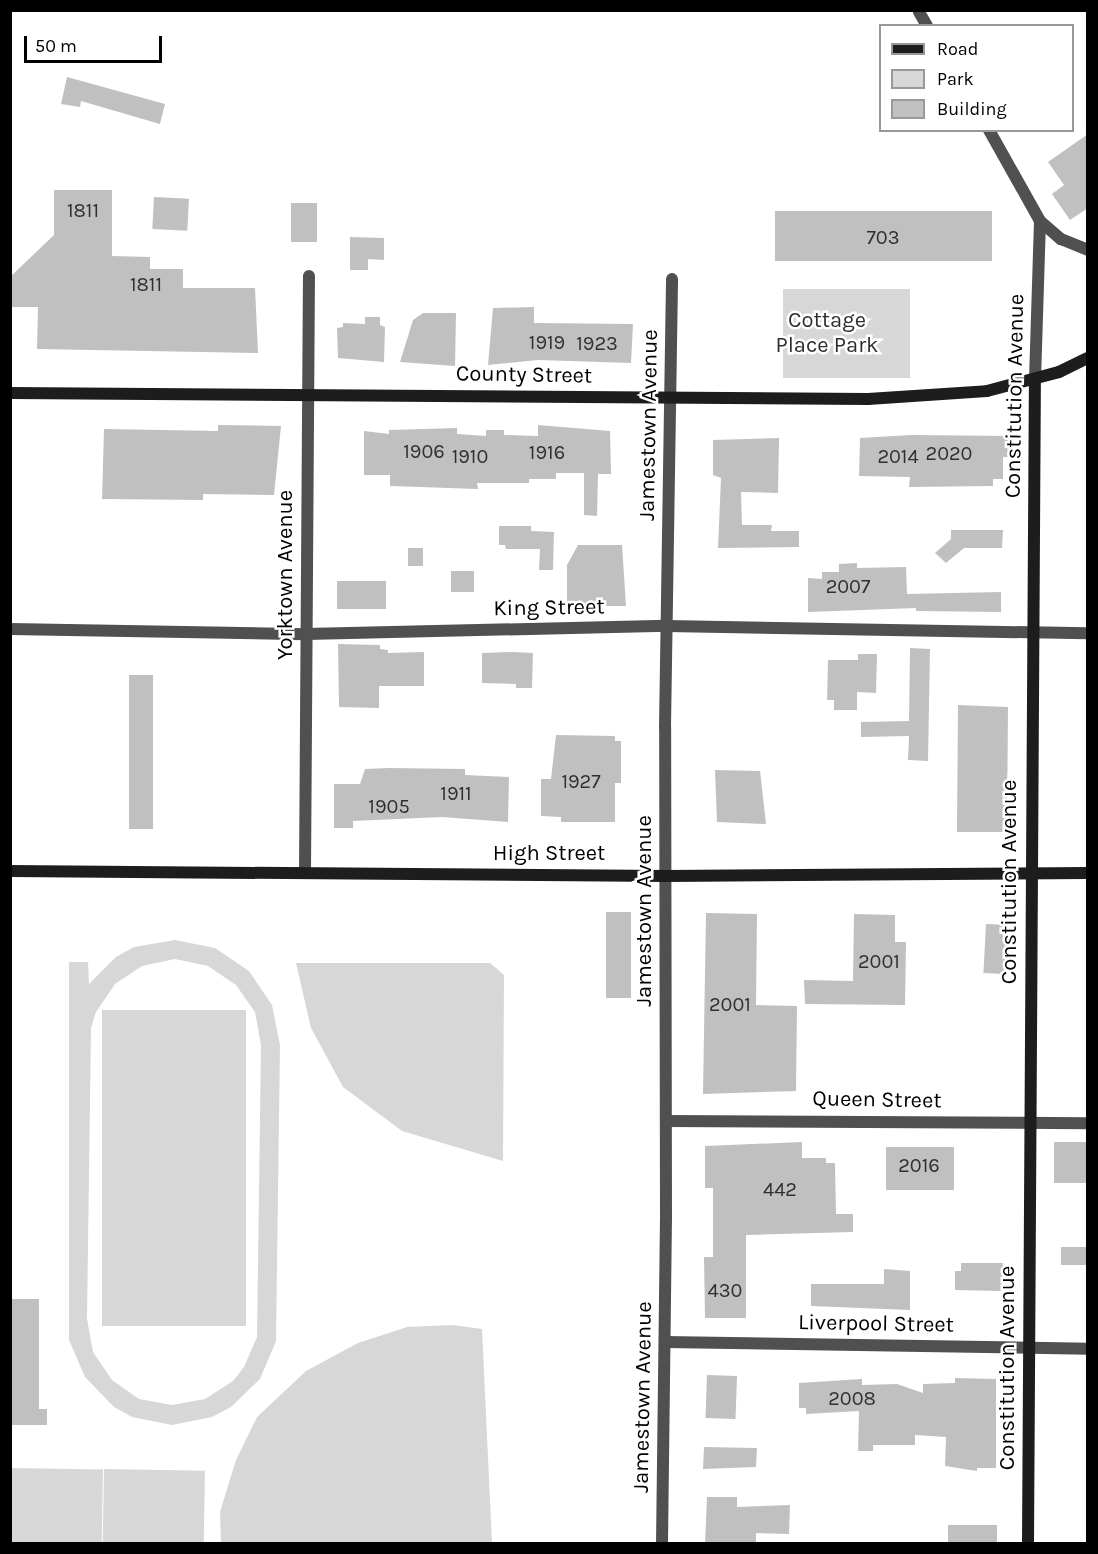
<!DOCTYPE html>
<html>
<head>
<meta charset="utf-8">
<style>
  body { margin:0 }
  #map { position:relative; width:1098px; height:1554px; overflow:hidden; background:#fff; font-family:Karla,sans-serif }
  div>[style] { position:absolute }
  .green>* { inset:0; background:#d7d7d7; transform-origin:0 0 }
  .building>* { inset:0; background:#c0c0c0; transform-origin:0 0 }
  .street>* { height:12px; margin:-6px; padding:0 6px; transform-origin:6px; border-radius:6px; background:#505050 }
  .secondary>* { height:12px; margin:-6px; padding:0 6px; transform-origin:6px; border-radius:6px; background:#1d1d1d }
  span { translate:-50% -50%; white-space:nowrap; text-align:center; line-height:1.15; -webkit-text-stroke:5px #fff; paint-order:stroke }
  .number-label { font-size:20px; color:#303030 }
  .number-label span { -webkit-text-stroke-width:0 }
  .park-label { font-size:22px; color:#2e2e2e }
  .street-label { font-size:22px; color:#000 }
  .frame { position:absolute; inset:0; border:12px solid #000; pointer-events:none }
  .legend { position:absolute; left:879px; top:24px; width:195px; height:108px; box-sizing:border-box; background:#fff; border:2px solid #999; margin:0; padding:8px 10px; list-style:none; font-size:18px; color:#000 }
  .legend li { display:flex; align-items:center; gap:12px; height:30px }
  .legend b { width:30px; border:2px solid #999 }
  .scale { position:absolute; left:24px; top:36px; width:138px; height:27px; box-sizing:border-box; border:3px solid #000; border-top:0; padding-left:8px; font-size:18px; line-height:21px; white-space:nowrap; color:#000; -webkit-text-stroke:4px #fff; paint-order:stroke }
</style>
</head>
<body>
<div id="map">
  <div class="green">
    <i style="left:783px;top:289px;width:127px;height:89px"></i>
    <i style="clip-path:polygon(evenodd,175px 940px,215px 948px,249px 971px,272px 1005px,280px 1045px,276px 1341px,260px 1379px,231px 1407px,212px 1417px,172px 1425px,132px 1417px,114px 1407px,85px 1377px,69px 1340px,69px 962px,88px 962px,89px 984px,116px 957px,134px 947px,175px 940px,175px 959px,208px 966px,236px 985px,255px 1012px,261px 1045px,257px 1337px,244px 1367px,233px 1381px,205px 1399px,172px 1405px,139px 1399px,112px 1380px,93px 1352px,87px 1319px,91px 1028px,96px 1012px,115px 984px,142px 966px,175px 959px)"></i>
    <i style="clip-path:polygon(296px 963px,490px 963px,504px 975px,503px 1161px,402px 1131px,343px 1087px,311px 1028px)"></i>
    <i style="left:102px;top:1010px;width:144px;height:316px"></i>
    <i style="clip-path:polygon(452px 1325px,482px 1329px,492px 1543px,221px 1543px,220px 1512px,236px 1460px,257px 1417px,306px 1371px,358px 1343px,407px 1327px)"></i>
    <i style="left:11px;top:1468px;width:92px;height:75px;rotate:1deg"></i>
    <i style="left:104px;top:1469px;width:101px;height:74px;rotate:1deg"></i>
  </div>
  <div class="building">
    <i style="clip-path:polygon(67px 77px,165px 104px,160px 124px,81px 101px,80px 107px,61px 104px)"></i>
    <i style="clip-path:polygon(1088px 134px,1088px 208px,1070px 220px,1052px 194px,1064px 185px,1048px 162px)"></i>
    <i style="clip-path:polygon(54px 190px,112px 190px,112px 256px,150px 257px,150px 269px,183px 269px,183px 288px,255px 288px,258px 353px,37px 349px,38px 307px,10px 307px,10px 277px,54px 235px)"></i>
    <i style="left:154px;top:197px;width:35px;height:32px;rotate:3deg"></i>
    <i style="left:291px;top:203px;width:26px;height:39px"></i>
    <i style="left:775px;top:211px;width:217px;height:50px"></i>
    <i style="clip-path:polygon(350px 237px,384px 238px,384px 260px,368px 259px,368px 270px,350px 270px)"></i>
    <i style="clip-path:polygon(534px 307px,534px 323px,633px 324px,631px 363px,538px 360px,488px 365px,493px 308px)"></i>
    <i style="clip-path:polygon(423px 313px,456px 313px,455px 366px,400px 362px,413px 320px)"></i>
    <i style="clip-path:polygon(365px 317px,380px 317px,380px 325px,385px 327px,384px 362px,338px 358px,337px 328px,343px 327px,343px 323px,365px 324px)"></i>
    <i style="clip-path:polygon(218px 425px,281px 426px,274px 495px,203px 494px,203px 500px,102px 499px,104px 429px,218px 431px)"></i>
    <i style="clip-path:polygon(538px 425px,610px 431px,611px 474px,598px 474px,597px 516px,584px 515px,584px 473px,556px 473px,556px 479px,529px 479px,529px 483px,477px 483px,478px 489px,390px 486px,390px 475px,364px 475px,364px 431px,389px 434px,389px 430px,457px 428px,457px 434px,486px 436px,486px 430px,504px 430px,504px 435px,538px 436px)"></i>
    <i style="clip-path:polygon(911px 435px,1013px 436px,1013px 457px,1003px 457px,1003px 479px,993px 479px,993px 486px,909px 487px,910px 477px,859px 476px,860px 438px)"></i>
    <i style="clip-path:polygon(779px 438px,778px 493px,741px 492px,742px 525px,772px 525px,771px 531px,799px 531px,799px 547px,718px 548px,721px 478px,713px 475px,713px 440px)"></i>
    <i style="clip-path:polygon(499px 526px,531px 526px,531px 531px,554px 532px,553px 570px,539px 570px,540px 549px,506px 549px,505px 545px,499px 545px)"></i>
    <i style="clip-path:polygon(951px 530px,1003px 530px,1002px 548px,964px 548px,946px 563px,935px 553px,951px 539px)"></i>
    <i style="clip-path:polygon(578px 545px,622px 545px,626px 606px,567px 606px,567px 565px)"></i>
    <i style="left:408px;top:548px;width:15px;height:18px"></i>
    <i style="clip-path:polygon(857px 563px,857px 568px,906px 567px,907px 594px,1001px 592px,1001px 612px,916px 611px,916px 608px,808px 612px,808px 578px,822px 579px,822px 572px,839px 572px,839px 564px)"></i>
    <i style="left:451px;top:571px;width:23px;height:21px"></i>
    <i style="left:337px;top:581px;width:49px;height:28px"></i>
    <i style="clip-path:polygon(338px 644px,380px 645px,380px 649px,388px 650px,388px 653px,424px 652px,424px 686px,379px 686px,379px 708px,339px 707px)"></i>
    <i style="clip-path:polygon(910px 648px,930px 649px,928px 761px,908px 760px,909px 736px,861px 737px,861px 722px,909px 721px)"></i>
    <i style="clip-path:polygon(512px 652px,533px 653px,532px 688px,516px 688px,516px 684px,482px 683px,482px 653px)"></i>
    <i style="clip-path:polygon(858px 654px,877px 654px,876px 693px,857px 692px,857px 710px,834px 710px,834px 700px,827px 700px,828px 660px,858px 660px)"></i>
    <i style="left:129px;top:675px;width:24px;height:154px"></i>
    <i style="clip-path:polygon(958px 705px,1008px 707px,1007px 826px,1002px 832px,957px 832px)"></i>
    <i style="clip-path:polygon(556px 735px,615px 736px,615px 741px,621px 741px,621px 783px,615px 783px,615px 822px,561px 822px,561px 817px,541px 816px,541px 779px,551px 779px)"></i>
    <i style="clip-path:polygon(389px 768px,465px 769px,465px 775px,509px 777px,508px 822px,442px 817px,353px 821px,353px 828px,334px 828px,334px 784px,360px 784px,365px 769px)"></i>
    <i style="clip-path:polygon(715px 770px,760px 771px,766px 824px,717px 822px)"></i>
    <i style="left:606px;top:912px;width:25px;height:86px"></i>
    <i style="clip-path:polygon(706px 913px,757px 914px,756px 1005px,797px 1006px,796px 1091px,703px 1094px)"></i>
    <i style="clip-path:polygon(854px 914px,895px 915px,895px 942px,906px 942px,905px 1005px,805px 1004px,804px 980px,853px 981px)"></i>
    <i style="left:986px;top:924px;width:21px;height:49px;rotate:3deg"></i>
    <i style="clip-path:polygon(802px 1142px,802px 1158px,826px 1158px,826px 1163px,835px 1163px,836px 1214px,853px 1214px,853px 1232px,746px 1235px,746px 1318px,705px 1318px,704px 1257px,713px 1257px,713px 1188px,705px 1188px,705px 1146px)"></i>
    <i style="left:1054px;top:1142px;width:34px;height:41px"></i>
    <i style="left:954px;top:1147px;width:43px;height:68px;rotate:90deg"></i>
    <i style="left:1061px;top:1247px;width:27px;height:18px"></i>
    <i style="clip-path:polygon(961px 1263px,1003px 1263px,1002px 1291px,955px 1290px,955px 1271px,961px 1271px)"></i>
    <i style="clip-path:polygon(884px 1269px,910px 1271px,910px 1310px,811px 1306px,811px 1284px,884px 1284px)"></i>
    <i style="clip-path:polygon(10px 1299px,39px 1299px,39px 1409px,47px 1409px,47px 1425px,10px 1425px)"></i>
    <i style="left:707px;top:1375px;width:30px;height:43px;rotate:2deg"></i>
    <i style="clip-path:polygon(955px 1378px,996px 1379px,996px 1468px,977px 1468px,977px 1471px,945px 1466px,946px 1437px,915px 1435px,915px 1445px,873px 1445px,873px 1451px,858px 1451px,859px 1411px,806px 1414px,806px 1408px,799px 1408px,799px 1383px,862px 1379px,862px 1385px,897px 1384px,923px 1393px,923px 1384px,955px 1383px)"></i>
    <i style="clip-path:polygon(704px 1447px,757px 1448px,756px 1467px,703px 1469px)"></i>
    <i style="clip-path:polygon(707px 1497px,737px 1497px,737px 1507px,790px 1505px,789px 1534px,756px 1533px,756px 1544px,705px 1544px)"></i>
    <i style="left:948px;top:1525px;width:49px;height:17px"></i>
  </div>
  <div class="street">
    <i style="left:919px;top:12px;width:16px;rotate:60deg"></i>
    <i style="left:989px;top:130px;width:104px;rotate:60.7deg"></i>
    <i style="left:1040px;top:221px;width:28px;rotate:41deg"></i>
    <i style="left:1061px;top:239px;width:29px;rotate:22deg"></i>
    <i style="left:1035px;top:380px;width:159px;rotate:-88.2deg"></i>
    <i style="left:10px;top:629px;width:296px;rotate:1deg"></i>
    <i style="left:306px;top:634px;width:361px;rotate:-1.3deg"></i>
    <i style="left:667px;top:626px;width:421px;rotate:1deg"></i>
    <i style="left:305px;top:873px;width:597px;rotate:-89.62deg"></i>
    <i style="left:666px;top:1121px;width:422px;rotate:0.3deg"></i>
    <i style="left:665px;top:1342px;width:423px;rotate:0.9deg"></i>
    <i style="left:662px;top:1544px;width:324px;rotate:-89.3deg"></i>
    <i style="left:666px;top:1220px;width:493px;rotate:-90.1deg"></i>
    <i style="left:665px;top:727px;width:448px;rotate:-89.1deg"></i>
  </div>
  <div class="secondary">
    <i style="left:10px;top:393px;width:858px;rotate:0.4deg"></i>
    <i style="left:868px;top:399px;width:119px;rotate:-3.8deg"></i>
    <i style="left:987px;top:391px;width:74px;rotate:-14.8deg"></i>
    <i style="left:1059px;top:372px;width:32px;rotate:-26deg"></i>
    <i style="left:10px;top:871px;width:656px;rotate:0.44deg"></i>
    <i style="left:666px;top:876px;width:422px;rotate:-0.4deg"></i>
    <i style="left:1028px;top:1544px;width:1164px;rotate:-89.66deg"></i>
  </div>
  <div class="number-label">
    <span style="left:83px;top:210px">1811</span>
    <span style="left:883px;top:237px">703</span>
    <span style="left:146px;top:284px">1811</span>
    <span style="left:547px;top:342px">1919</span>
    <span style="left:597px;top:343px">1923</span>
    <span style="left:424px;top:451px">1906</span>
    <span style="left:547px;top:452px">1916</span>
    <span style="left:949px;top:453px">2020</span>
    <span style="left:470px;top:456px">1910</span>
    <span style="left:898px;top:456px">2014</span>
    <span style="left:848px;top:586px">2007</span>
    <span style="left:581px;top:781px">1927</span>
    <span style="left:456px;top:793px">1911</span>
    <span style="left:389px;top:806px">1905</span>
    <span style="left:879px;top:961px">2001</span>
    <span style="left:730px;top:1004px">2001</span>
    <span style="left:919px;top:1165px">2016</span>
    <span style="left:780px;top:1189px">442</span>
    <span style="left:725px;top:1290px">430</span>
    <span style="left:852px;top:1398px">2008</span>
  </div>
  <div class="park-label">
    <span style="left:827px;top:333px">Cottage<br>Place Park</span>
  </div>
  <div class="street-label">
    <span style="left:524px;top:375px;rotate:1deg">County Street</span>
    <span style="left:1015px;top:396px;rotate:-89deg">Constitution Avenue</span>
    <span style="left:649px;top:425px;rotate:-89deg">Jamestown Avenue</span>
    <span style="left:286px;top:575px;rotate:-90deg">Yorktown Avenue</span>
    <span style="left:549px;top:608px;rotate:-1deg">King Street</span>
    <span style="left:549px;top:854px">High Street</span>
    <span style="left:1010px;top:882px;rotate:-90deg">Constitution Avenue</span>
    <span style="left:645px;top:911px;rotate:-90deg">Jamestown Avenue</span>
    <span style="left:877px;top:1100px;rotate:1deg">Queen Street</span>
    <span style="left:876px;top:1324px;rotate:1deg">Liverpool Street</span>
    <span style="left:1008px;top:1368px;rotate:-90deg">Constitution Avenue</span>
    <span style="left:643px;top:1397px;rotate:-89deg">Jamestown Avenue</span>
  </div>
  <div class="frame"></div>
  <ul class="legend">
  <li><b style="height:8px;background:#1d1d1d"></b>Road</li>
  <li><b style="height:16px;background:#d7d7d7"></b>Park</li>
  <li><b style="height:16px;background:#c0c0c0"></b>Building</li>
  </ul>
  <div class="scale">50 m</div>
</div>
</body>
</html>
